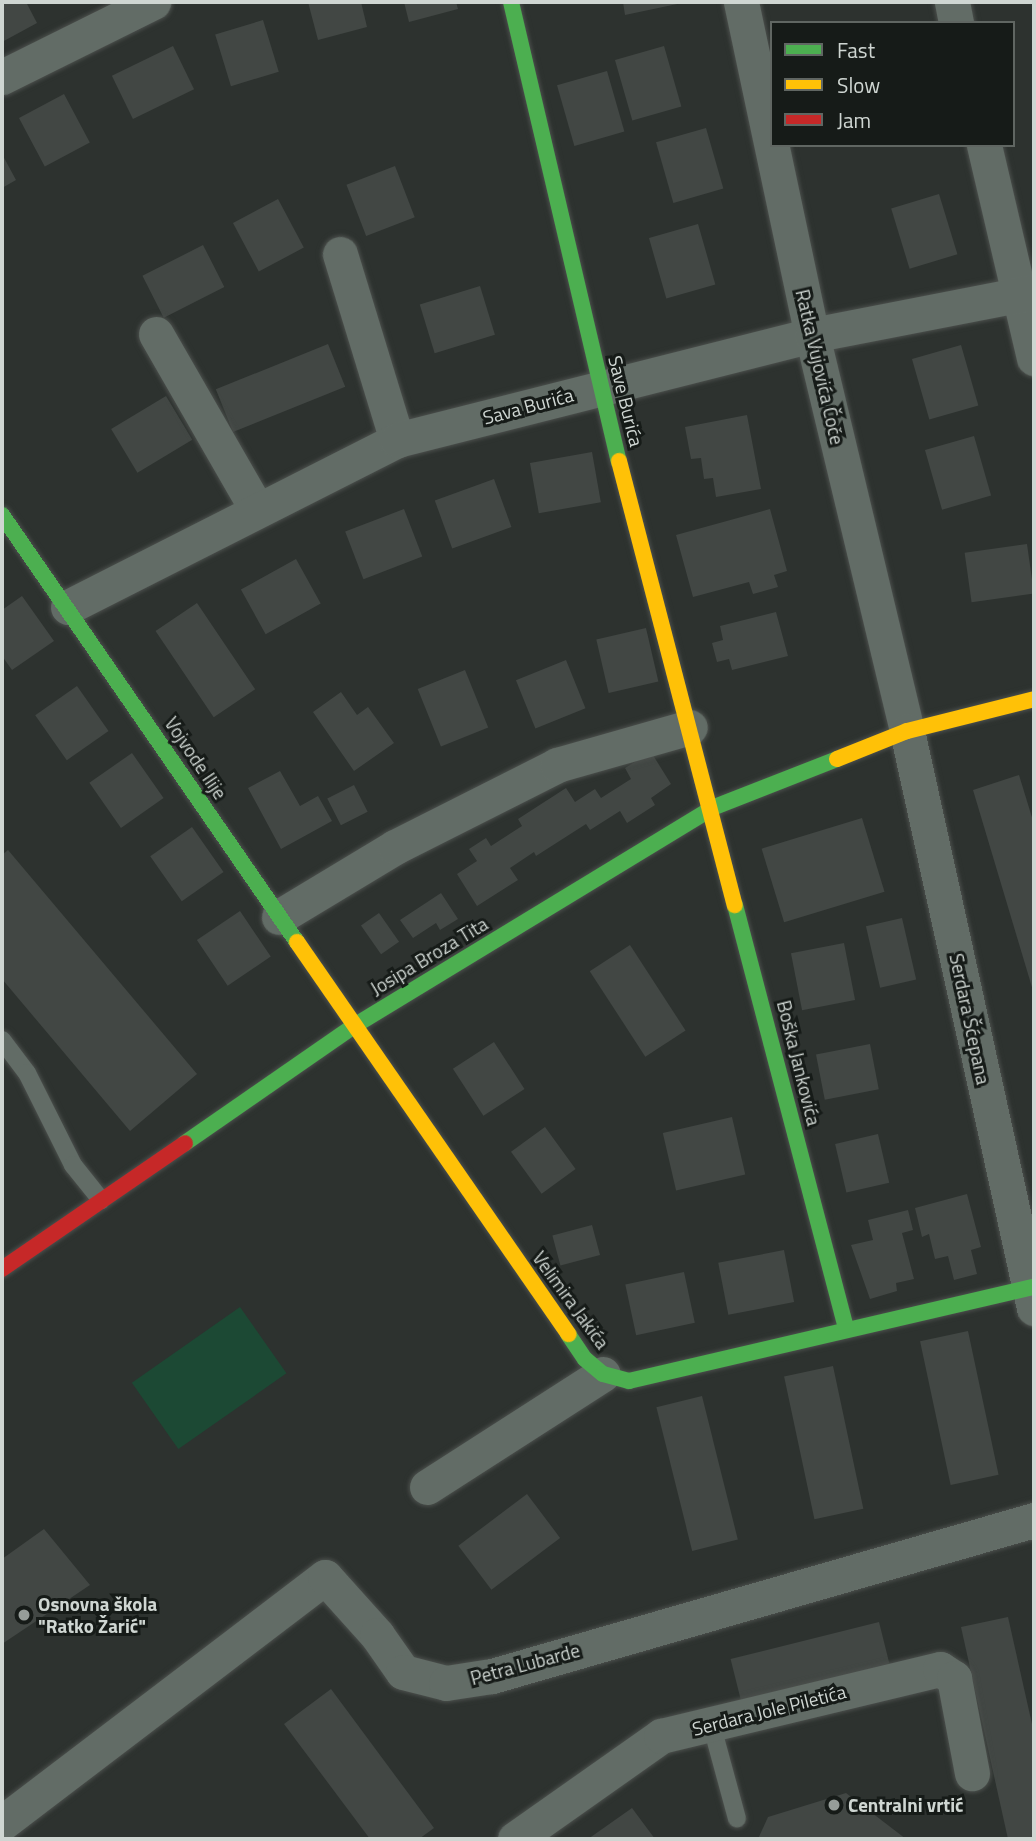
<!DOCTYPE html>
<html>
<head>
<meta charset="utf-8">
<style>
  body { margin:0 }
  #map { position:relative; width:1036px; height:1841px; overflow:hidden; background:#2d322f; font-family:"Titillium Web",sans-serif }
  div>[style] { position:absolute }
  .green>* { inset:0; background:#1c4934; transform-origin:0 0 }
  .building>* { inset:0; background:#424744; transform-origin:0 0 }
  .roads { filter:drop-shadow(0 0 2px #4b4f4c) drop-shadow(0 0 2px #4b4f4c) }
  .lane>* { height:18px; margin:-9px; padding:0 9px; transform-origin:9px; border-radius:9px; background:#626c66 }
  .street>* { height:35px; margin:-17.5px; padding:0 17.5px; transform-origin:17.5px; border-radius:17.5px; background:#626c66 }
  .fast>* { height:16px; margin:-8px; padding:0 8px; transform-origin:8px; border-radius:8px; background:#4caf50 }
  .slow>* { height:16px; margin:-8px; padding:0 8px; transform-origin:8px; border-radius:8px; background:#ffc107 }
  .jam>* { height:16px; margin:-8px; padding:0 8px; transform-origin:8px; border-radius:8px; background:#c62828 }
  .dots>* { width:19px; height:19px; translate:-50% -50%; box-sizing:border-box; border:4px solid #161b18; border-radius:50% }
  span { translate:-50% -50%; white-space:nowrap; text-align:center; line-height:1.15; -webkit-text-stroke:6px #161b18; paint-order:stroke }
  .street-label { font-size:19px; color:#cfd6d2 }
  .poi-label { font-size:19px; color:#cfd6d2; font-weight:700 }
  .left { translate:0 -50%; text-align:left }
  .frame { position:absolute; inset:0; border:4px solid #cfd6d2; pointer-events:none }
  .legend { position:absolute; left:770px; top:21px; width:245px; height:126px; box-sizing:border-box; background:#161b18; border:2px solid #606662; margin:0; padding:9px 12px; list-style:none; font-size:21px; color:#cfd6d2 }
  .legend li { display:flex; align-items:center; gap:14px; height:35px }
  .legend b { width:35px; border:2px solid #606662 }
</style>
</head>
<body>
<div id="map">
  <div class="green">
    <i style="left:240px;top:1307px;width:81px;height:132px;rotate:55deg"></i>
  </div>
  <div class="building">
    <i style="clip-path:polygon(2px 2px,26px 2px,37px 23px,2px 42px)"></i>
    <i style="clip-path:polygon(308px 2px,361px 2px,367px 27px,318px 40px)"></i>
    <i style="clip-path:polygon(404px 2px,456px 2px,458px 9px,409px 22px)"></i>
    <i style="clip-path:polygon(623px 2px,682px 2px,682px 3px,625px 15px)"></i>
    <i style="left:263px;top:20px;width:54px;height:50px;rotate:73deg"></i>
    <i style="left:173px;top:46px;width:48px;height:68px;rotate:64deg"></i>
    <i style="left:664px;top:46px;width:63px;height:51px;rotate:74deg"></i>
    <i style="left:607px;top:71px;width:63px;height:52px;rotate:74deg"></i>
    <i style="left:64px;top:94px;width:55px;height:51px;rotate:62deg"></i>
    <i style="left:706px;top:128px;width:63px;height:52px;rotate:74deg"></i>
    <i style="clip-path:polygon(2px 154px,16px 180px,2px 188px)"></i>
    <i style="left:395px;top:166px;width:55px;height:52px;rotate:69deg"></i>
    <i style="left:939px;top:194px;width:63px;height:50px;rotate:73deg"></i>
    <i style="left:278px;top:199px;width:55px;height:51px;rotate:62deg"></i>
    <i style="left:698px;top:224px;width:63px;height:51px;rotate:74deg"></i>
    <i style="left:203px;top:245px;width:47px;height:68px;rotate:63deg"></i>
    <i style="left:480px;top:286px;width:51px;height:63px;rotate:73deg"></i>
    <i style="left:328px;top:344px;width:46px;height:121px;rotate:68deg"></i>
    <i style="left:961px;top:345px;width:63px;height:51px;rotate:74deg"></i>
    <i style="left:166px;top:396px;width:51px;height:64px;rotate:59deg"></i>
    <i style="clip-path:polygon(747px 415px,761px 489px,716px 497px,713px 478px,704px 479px,701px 458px,691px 459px,685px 427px)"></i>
    <i style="left:974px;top:436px;width:62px;height:51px;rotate:74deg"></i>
    <i style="left:592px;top:452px;width:51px;height:63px;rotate:80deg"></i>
    <i style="left:494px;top:479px;width:51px;height:63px;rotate:70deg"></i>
    <i style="left:404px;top:509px;width:51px;height:63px;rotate:69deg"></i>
    <i style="clip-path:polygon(770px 509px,787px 571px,774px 575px,778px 587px,753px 594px,749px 582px,693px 597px,676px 535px)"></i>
    <i style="left:1027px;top:544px;width:50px;height:63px;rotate:82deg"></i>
    <i style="left:296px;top:559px;width:51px;height:63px;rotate:61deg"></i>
    <i style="clip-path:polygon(22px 596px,54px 641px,12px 670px,2px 656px,2px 610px)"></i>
    <i style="left:197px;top:603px;width:104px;height:50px;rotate:56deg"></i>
    <i style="clip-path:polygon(776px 612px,788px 656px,732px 670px,729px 659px,717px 662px,712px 643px,723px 640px,720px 626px)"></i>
    <i style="left:646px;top:628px;width:55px;height:51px;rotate:77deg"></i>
    <i style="left:566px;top:660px;width:52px;height:54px;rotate:68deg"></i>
    <i style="left:465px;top:670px;width:62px;height:51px;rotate:68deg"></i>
    <i style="left:77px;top:686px;width:55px;height:51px;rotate:55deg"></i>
    <i style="clip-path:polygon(341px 692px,357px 715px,368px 707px,394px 743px,354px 771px,313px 712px)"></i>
    <i style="clip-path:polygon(651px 752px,671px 784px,651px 798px,655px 805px,627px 823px,620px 811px,590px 830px,586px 824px,536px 856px,534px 852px,510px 868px,518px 880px,477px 906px,457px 874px,477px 861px,469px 849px,486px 838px,491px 846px,522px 826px,518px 819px,566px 788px,575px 802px,595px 789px,601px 798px,631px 779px,625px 768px)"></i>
    <i style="left:132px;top:753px;width:55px;height:52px;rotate:55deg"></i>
    <i style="clip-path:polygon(280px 771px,300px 806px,318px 796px,332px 821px,281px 849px,248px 788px)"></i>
    <i style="clip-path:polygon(1019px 775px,1034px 824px,1034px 994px,973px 790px)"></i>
    <i style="left:354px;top:785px;width:30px;height:30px;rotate:63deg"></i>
    <i style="left:862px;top:818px;width:77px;height:105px;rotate:73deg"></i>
    <i style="left:192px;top:827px;width:55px;height:51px;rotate:55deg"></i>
    <i style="clip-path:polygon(8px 850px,197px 1074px,130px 1131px,2px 979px,2px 855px)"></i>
    <i style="clip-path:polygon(441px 893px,458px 919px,440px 930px,436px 923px,413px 938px,400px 920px)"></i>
    <i style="left:240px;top:911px;width:55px;height:52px;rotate:56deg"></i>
    <i style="left:379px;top:913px;width:35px;height:22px;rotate:55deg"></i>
    <i style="left:902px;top:918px;width:63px;height:37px;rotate:77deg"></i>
    <i style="left:844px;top:943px;width:58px;height:54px;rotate:79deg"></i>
    <i style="left:630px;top:945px;width:102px;height:48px;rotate:57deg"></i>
    <i style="left:494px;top:1042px;width:56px;height:49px;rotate:57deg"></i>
    <i style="left:870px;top:1044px;width:46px;height:55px;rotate:79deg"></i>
    <i style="left:732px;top:1117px;width:59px;height:71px;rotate:77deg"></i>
    <i style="left:545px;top:1127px;width:52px;height:42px;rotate:54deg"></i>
    <i style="left:878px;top:1134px;width:50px;height:44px;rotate:77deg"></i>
    <i style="clip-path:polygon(967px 1194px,981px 1247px,971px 1250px,977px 1274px,954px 1280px,948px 1256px,935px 1259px,929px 1234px,922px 1237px,915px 1208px)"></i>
    <i style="clip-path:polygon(908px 1210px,913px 1230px,902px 1233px,914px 1279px,896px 1283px,897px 1291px,870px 1299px,851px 1245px,873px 1240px,868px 1220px)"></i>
    <i style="left:592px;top:1225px;width:31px;height:41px;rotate:75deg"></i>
    <i style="left:784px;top:1250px;width:53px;height:67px;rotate:79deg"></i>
    <i style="left:684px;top:1272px;width:52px;height:60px;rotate:78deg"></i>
    <i style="left:968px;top:1331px;width:147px;height:49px;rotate:78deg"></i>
    <i style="left:833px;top:1366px;width:146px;height:50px;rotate:78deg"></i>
    <i style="left:702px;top:1396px;width:148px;height:47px;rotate:76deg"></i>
    <i style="left:527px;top:1494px;width:55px;height:86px;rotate:53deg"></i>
    <i style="clip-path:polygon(44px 1529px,90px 1585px,2px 1644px,2px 1559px)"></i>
    <i style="clip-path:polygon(1008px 1617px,1034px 1733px,1034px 1839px,1008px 1839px,961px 1627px)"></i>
    <i style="left:879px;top:1622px;width:56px;height:153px;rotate:76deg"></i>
    <i style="clip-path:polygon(331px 1689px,434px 1828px,419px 1839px,370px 1839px,284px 1724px)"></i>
    <i style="clip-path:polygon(846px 1793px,906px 1839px,758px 1839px,768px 1817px)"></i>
    <i style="clip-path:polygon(632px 1808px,655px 1839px,588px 1839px)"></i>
  </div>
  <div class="roads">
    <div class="lane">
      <i style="left:2px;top:1040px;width:41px;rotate:52.9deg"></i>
      <i style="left:27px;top:1073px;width:103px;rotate:63.4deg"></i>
      <i style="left:73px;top:1165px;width:45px;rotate:51.3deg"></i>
      <i style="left:711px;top:1723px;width:99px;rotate:74.8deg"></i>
    </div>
    <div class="street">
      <i style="left:741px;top:2px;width:340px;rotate:78deg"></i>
      <i style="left:812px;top:335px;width:407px;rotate:76.5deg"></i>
      <i style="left:907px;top:731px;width:591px;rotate:77.59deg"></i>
      <i style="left:952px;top:2px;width:21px;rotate:79deg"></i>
      <i style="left:2px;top:77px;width:169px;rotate:-26.4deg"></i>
      <i style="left:984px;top:145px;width:219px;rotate:76.8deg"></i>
      <i style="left:340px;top:254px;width:195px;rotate:73deg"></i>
      <i style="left:156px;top:334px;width:201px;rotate:60.1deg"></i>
      <i style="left:68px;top:607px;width:369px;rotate:-26.9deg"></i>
      <i style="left:397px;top:440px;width:428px;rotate:-14.2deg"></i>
      <i style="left:812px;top:335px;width:226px;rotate:-11deg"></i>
      <i style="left:279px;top:917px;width:135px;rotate:-31.1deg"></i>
      <i style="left:395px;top:847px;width:182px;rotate:-26.8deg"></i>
      <i style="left:557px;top:765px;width:138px;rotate:-15.9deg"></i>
      <i style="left:427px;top:1487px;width:209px;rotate:-32.7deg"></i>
      <i style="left:2px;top:1823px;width:406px;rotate:-37.3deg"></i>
      <i style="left:325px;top:1577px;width:78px;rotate:48.1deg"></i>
      <i style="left:377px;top:1635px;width:45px;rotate:54.9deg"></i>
      <i style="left:403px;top:1672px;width:44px;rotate:14.3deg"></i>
      <i style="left:446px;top:1683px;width:47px;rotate:-8.7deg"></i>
      <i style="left:492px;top:1676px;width:564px;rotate:-16.06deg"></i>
      <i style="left:515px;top:1839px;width:179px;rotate:-35.2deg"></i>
      <i style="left:661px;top:1736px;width:287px;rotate:-13.5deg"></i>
      <i style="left:940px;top:1669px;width:17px;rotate:33deg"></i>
      <i style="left:954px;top:1678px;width:97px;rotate:79.3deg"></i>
    </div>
    <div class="fast">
      <i style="left:511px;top:2px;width:472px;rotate:76.8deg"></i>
      <i style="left:2px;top:515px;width:519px;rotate:55.36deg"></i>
      <i style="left:735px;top:905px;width:438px;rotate:75.3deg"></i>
      <i style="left:185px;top:1143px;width:206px;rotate:-34.7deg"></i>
      <i style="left:354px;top:1026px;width:419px;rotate:-31.3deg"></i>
      <i style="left:712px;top:808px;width:134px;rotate:-21.4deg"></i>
      <i style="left:568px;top:1334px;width:30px;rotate:56deg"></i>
      <i style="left:585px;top:1359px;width:23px;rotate:40deg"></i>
      <i style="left:603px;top:1374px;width:27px;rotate:15deg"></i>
      <i style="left:629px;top:1381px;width:416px;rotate:-13.1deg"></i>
    </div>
    <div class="slow">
      <i style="left:619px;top:461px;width:459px;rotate:75.4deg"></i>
      <i style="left:837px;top:759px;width:75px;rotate:-21.8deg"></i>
      <i style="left:907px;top:731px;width:131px;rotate:-14.1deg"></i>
      <i style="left:297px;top:942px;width:477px;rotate:55.3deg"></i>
    </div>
    <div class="jam">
      <i style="left:2px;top:1269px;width:222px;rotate:-34.5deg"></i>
    </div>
  </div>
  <div class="dots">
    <i style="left:24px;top:1615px;background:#969d99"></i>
    <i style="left:834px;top:1805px;background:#969d99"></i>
  </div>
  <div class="street-label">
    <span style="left:820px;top:367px;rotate:77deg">Ratka Vujovića Čoče</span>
    <span style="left:626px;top:401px;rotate:76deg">Save Burića</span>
    <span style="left:528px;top:406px;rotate:-15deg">Sava Burića</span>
    <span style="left:196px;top:758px;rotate:56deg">Vojvode Ilije</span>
    <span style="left:429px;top:956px;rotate:-31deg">Josipa Broza Tita</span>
    <span style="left:970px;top:1019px;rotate:78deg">Serdara Šćepana</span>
    <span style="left:799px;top:1063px;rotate:76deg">Boška Jankovića</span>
    <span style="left:571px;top:1300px;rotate:54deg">Velimira Jakića</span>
    <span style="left:525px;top:1664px;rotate:-15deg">Petra Lubarde</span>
    <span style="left:769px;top:1710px;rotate:-14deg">Serdara Jole Piletića</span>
  </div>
  <div class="poi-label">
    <span class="left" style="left:38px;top:1615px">Osnovna škola<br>"Ratko Žarić"</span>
    <span class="left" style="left:848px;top:1805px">Centralni vrtić</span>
  </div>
  <div class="frame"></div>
  <ul class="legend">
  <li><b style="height:9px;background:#4caf50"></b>Fast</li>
  <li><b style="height:9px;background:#ffc107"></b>Slow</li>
  <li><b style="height:9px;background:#c62828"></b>Jam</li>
  </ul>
</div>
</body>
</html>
